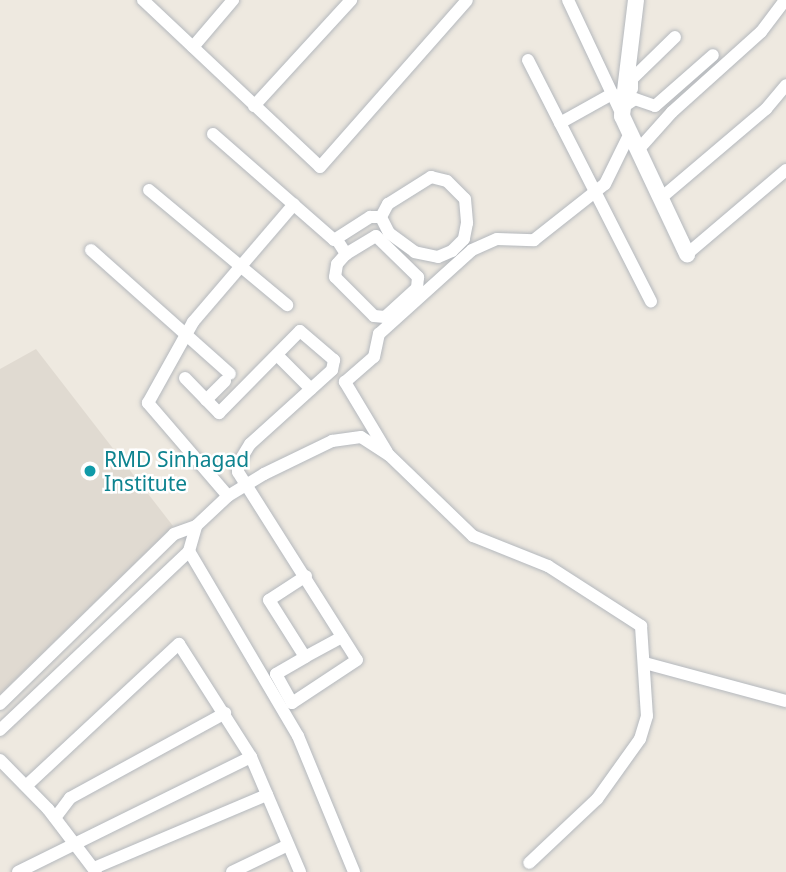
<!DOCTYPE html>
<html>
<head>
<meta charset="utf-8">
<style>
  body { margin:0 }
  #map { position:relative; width:786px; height:872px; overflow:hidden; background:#eee9e0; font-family:"Noto Sans",sans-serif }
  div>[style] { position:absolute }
  .education>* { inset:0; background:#e0dad1 }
  .roads { filter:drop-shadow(0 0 2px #b4b8bd) drop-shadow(0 0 2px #b4b8bd) }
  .minor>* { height:12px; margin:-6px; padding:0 6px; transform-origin:6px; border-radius:6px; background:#fff }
  .tertiary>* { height:16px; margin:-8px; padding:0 8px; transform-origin:8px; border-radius:8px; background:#fff }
  .dots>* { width:19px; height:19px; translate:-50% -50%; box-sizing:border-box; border:4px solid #fff; border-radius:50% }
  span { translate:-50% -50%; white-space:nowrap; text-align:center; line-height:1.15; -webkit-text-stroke:5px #fff; paint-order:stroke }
  .culture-label { font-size:21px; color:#0d838f }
  .left { translate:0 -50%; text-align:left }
</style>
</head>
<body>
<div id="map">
  <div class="education">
    <i style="clip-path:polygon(36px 349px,173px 526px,0 694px,0 369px)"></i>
  </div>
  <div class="roads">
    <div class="minor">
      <i style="left:143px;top:0;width:243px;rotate:43.3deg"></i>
      <i style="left:320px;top:167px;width:222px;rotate:-48.6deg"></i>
      <i style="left:568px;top:0;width:127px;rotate:64.8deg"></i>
      <i style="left:193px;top:47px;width:62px;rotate:-49.6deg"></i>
      <i style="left:528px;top:60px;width:271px;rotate:63deg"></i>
      <i style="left:632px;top:89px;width:10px;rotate:-90deg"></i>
      <i style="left:632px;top:79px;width:60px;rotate:-44.3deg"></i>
      <i style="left:254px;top:106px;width:144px;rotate:-47.5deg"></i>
      <i style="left:623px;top:107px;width:14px;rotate:-34deg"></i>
      <i style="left:635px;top:99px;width:21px;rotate:19deg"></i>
      <i style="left:655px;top:106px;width:77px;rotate:-41.3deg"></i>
      <i style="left:560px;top:123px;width:60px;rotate:-29.1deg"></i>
      <i style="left:213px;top:134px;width:161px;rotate:41.2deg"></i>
      <i style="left:334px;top:240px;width:43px;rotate:-32.6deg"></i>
      <i style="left:370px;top:217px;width:11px"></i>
      <i style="left:381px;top:217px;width:15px;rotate:-62deg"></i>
      <i style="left:388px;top:204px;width:51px;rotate:-32.1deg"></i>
      <i style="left:431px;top:177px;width:16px;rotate:14deg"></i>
      <i style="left:447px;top:181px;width:25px;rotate:45deg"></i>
      <i style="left:465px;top:199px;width:24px;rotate:85deg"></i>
      <i style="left:467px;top:223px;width:16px;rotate:101deg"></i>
      <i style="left:464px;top:239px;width:17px;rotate:135deg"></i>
      <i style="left:452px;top:251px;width:15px;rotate:157deg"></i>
      <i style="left:438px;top:257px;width:24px;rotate:-168deg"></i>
      <i style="left:415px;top:252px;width:32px;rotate:-144deg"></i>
      <i style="left:389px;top:233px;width:18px;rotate:-117deg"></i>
      <i style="left:638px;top:150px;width:51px;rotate:-48.2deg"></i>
      <i style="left:672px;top:112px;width:120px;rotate:-42deg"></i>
      <i style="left:761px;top:32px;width:40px;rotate:-53deg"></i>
      <i style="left:149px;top:190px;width:180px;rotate:39.8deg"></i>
      <i style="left:661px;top:198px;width:138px;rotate:-40.3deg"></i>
      <i style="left:766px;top:109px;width:31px;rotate:-50deg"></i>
      <i style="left:337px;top:240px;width:17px;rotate:57deg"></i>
      <i style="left:346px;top:254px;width:35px;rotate:-31deg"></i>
      <i style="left:376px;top:236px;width:59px;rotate:44.3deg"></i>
      <i style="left:418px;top:277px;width:11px;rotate:95deg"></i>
      <i style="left:417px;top:288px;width:43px;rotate:137.8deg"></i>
      <i style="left:385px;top:317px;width:11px;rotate:-175deg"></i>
      <i style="left:374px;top:316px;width:55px;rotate:-135deg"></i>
      <i style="left:335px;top:277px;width:13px;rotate:-81deg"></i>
      <i style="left:337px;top:264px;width:13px;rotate:-48deg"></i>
      <i style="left:91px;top:250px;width:186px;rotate:41.7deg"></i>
      <i style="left:687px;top:254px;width:130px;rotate:-40.3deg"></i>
      <i style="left:277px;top:355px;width:48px;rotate:45deg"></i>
      <i style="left:185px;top:378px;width:49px;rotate:45.8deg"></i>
      <i style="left:219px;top:413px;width:115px;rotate:-45.4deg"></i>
      <i style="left:300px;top:331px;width:45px;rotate:40.5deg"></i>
      <i style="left:334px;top:360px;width:10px;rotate:101deg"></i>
      <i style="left:332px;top:370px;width:110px;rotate:137.9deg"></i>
      <i style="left:250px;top:444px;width:23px;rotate:121deg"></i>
      <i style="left:238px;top:464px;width:8px;rotate:90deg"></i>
      <i style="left:238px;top:472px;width:222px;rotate:57.7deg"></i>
      <i style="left:357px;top:660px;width:78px;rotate:146.5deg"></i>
      <i style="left:292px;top:703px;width:33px;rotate:-119deg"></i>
      <i style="left:276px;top:674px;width:34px;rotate:-30deg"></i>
      <i style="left:206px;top:400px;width:27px;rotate:-45deg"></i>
      <i style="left:387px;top:452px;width:82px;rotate:-121deg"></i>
      <i style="left:345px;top:382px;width:38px;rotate:-41deg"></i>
      <i style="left:374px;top:357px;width:24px;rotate:-78deg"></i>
      <i style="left:379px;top:334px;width:125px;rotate:-42.1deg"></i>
      <i style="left:472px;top:250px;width:27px;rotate:-24deg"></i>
      <i style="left:497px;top:239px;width:37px;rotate:2deg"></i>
      <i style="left:534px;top:240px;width:90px;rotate:-38.3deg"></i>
      <i style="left:605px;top:184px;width:57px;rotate:-63.9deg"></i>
      <i style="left:228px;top:496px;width:123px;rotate:-130.7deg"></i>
      <i style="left:148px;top:403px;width:93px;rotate:-60.9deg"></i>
      <i style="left:193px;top:322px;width:155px;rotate:-49.4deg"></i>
      <i style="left:189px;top:551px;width:215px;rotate:59.5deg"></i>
      <i style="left:298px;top:736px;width:147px;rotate:67.6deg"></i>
      <i style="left:306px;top:576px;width:44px;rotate:147deg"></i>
      <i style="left:269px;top:600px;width:67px;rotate:57.7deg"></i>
      <i style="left:305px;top:657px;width:42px;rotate:-28.4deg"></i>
      <i style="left:645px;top:663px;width:146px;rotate:15.1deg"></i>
      <i style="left:0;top:704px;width:243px;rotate:-44.3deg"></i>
      <i style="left:174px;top:534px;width:23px;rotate:-20deg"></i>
      <i style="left:196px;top:526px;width:44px;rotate:-43.2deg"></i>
      <i style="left:228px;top:496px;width:42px;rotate:-31.4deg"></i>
      <i style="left:264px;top:474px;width:76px;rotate:-25.9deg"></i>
      <i style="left:332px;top:441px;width:29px;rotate:-8deg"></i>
      <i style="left:361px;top:437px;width:33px;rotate:33deg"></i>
      <i style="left:389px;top:455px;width:117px;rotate:44deg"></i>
      <i style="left:473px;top:536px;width:81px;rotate:21.8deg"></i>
      <i style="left:548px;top:566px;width:111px;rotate:32.8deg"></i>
      <i style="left:641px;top:626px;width:90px;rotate:86.2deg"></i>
      <i style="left:647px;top:716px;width:24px;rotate:107deg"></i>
      <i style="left:640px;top:739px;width:74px;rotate:125.6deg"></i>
      <i style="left:597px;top:799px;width:93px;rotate:136.7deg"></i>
      <i style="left:0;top:730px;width:260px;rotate:-43.4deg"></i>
      <i style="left:189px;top:551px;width:26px;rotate:-74deg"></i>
      <i style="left:0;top:760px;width:69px;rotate:45.6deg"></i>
      <i style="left:48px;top:809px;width:79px;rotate:52.7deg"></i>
      <i style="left:26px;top:786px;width:209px;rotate:-42.9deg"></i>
      <i style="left:179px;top:644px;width:134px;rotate:57.5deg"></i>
      <i style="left:251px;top:757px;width:125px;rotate:66.9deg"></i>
      <i style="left:55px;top:818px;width:25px;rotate:-53deg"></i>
      <i style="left:70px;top:798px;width:177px;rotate:-28.7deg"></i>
      <i style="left:94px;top:868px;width:188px;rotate:-22.9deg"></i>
      <i style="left:18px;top:872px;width:260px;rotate:-26.3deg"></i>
      <i style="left:232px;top:872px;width:62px;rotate:-25.7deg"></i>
    </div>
    <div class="tertiary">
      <i style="left:636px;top:0;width:117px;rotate:96.9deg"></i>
      <i style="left:622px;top:116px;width:153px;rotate:64.8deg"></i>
    </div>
  </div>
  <div class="dots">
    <i style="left:90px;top:471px;background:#0f9aa8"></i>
  </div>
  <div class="culture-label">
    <span class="left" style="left:104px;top:471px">RMD Sinhagad<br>Institute</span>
  </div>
</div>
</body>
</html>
